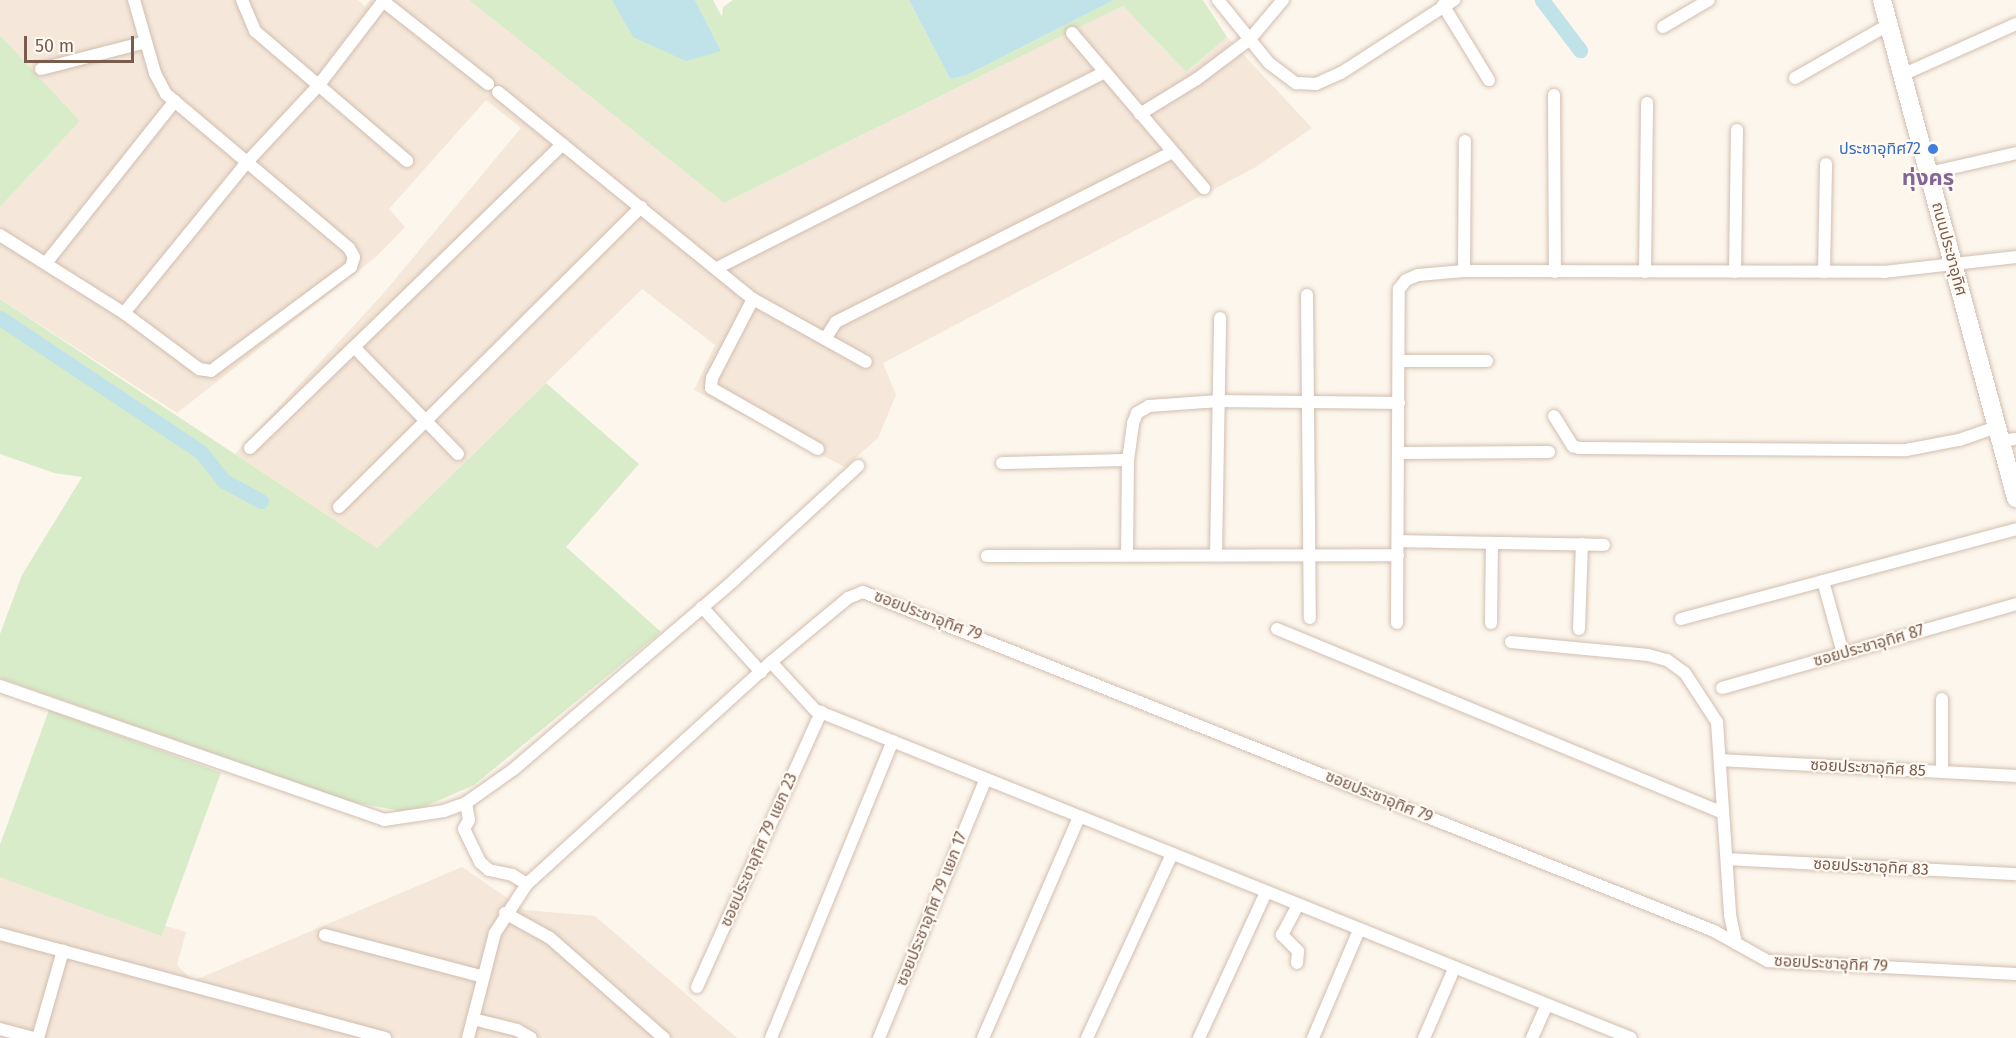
<!DOCTYPE html>
<html>
<head>
<meta charset="utf-8">
<style>
  body { margin:0 }
  #map { position:relative; width:2016px; height:1038px; overflow:hidden; background:#fdf6ec; font-family:"Fira Sans","Noto Sans Thai",sans-serif }
  div>[style] { position:absolute }
  .residential>* { inset:0; background:#f5e8da }
  .green>* { inset:0; background:#d8ecc9; transform-origin:0 0 }
  .water>* { inset:0; background:#bfe3e8 }
  .canal>* { height:15px; margin:-7.5px; padding:0 7.5px; transform-origin:7.5px; border-radius:7.5px; background:#bfe3e8 }
  .roads { filter:drop-shadow(0 0 2px #d1beb0) drop-shadow(0 0 2px #d1beb0) }
  .street>* { height:12px; margin:-6px; padding:0 6px; transform-origin:6px; border-radius:6px; background:#fff }
  .secondary>* { height:18px; margin:-9px; padding:0 9px; transform-origin:9px; border-radius:9px; background:#fff }
  .dots>* { width:16px; height:16px; translate:-50% -50%; box-sizing:border-box; border:3px solid #fffaf3; border-radius:50% }
  span { translate:-50% -50%; white-space:nowrap; text-align:center; line-height:1.15; -webkit-text-stroke:4.5px #fffaf3; paint-order:stroke }
  .shop-label { font-size:16px; color:#366cbe }
  .right { translate:-100% -50%; text-align:right }
  .street-label { font-size:16px; color:#7a5c4d }
  .district-label { font-size:22px; color:#846695; font-weight:700 }
  .scale { position:absolute; left:24px; top:36px; width:110px; height:27px; box-sizing:border-box; border:3px solid #7a5c4d; border-top:0; padding-left:8px; font-size:18px; line-height:21px; white-space:nowrap; color:#7a5c4d; -webkit-text-stroke:4px #fffaf3; paint-order:stroke }
</style>
</head>
<body>
<div id="map">
  <div class="residential">
    <i style="clip-path:polygon(0 0,358px 0,365px 6px,370px 0,469px 0,724px 203px,1123px 6px,1186px 72px,1227px 37px,1312px 128px,1256px 167px,883px 363px,896px 395px,878px 438px,845px 467px,694px 390px,715px 345px,642px 289px,377px 548px,235px 454px,382px 295px,521px 128px,486px 100px,389px 209px,405px 227px,377px 256px,177px 413px,0 299px,0 207px,80px 121px,0 35px)"></i>
    <i style="clip-path:polygon(462px 867px,525px 910px,595px 916px,737px 1038px,0 1038px,0 877px,186px 932px,177px 965px,193px 981px)"></i>
  </div>
  <div class="green">
    <i style="clip-path:polygon(469px 0,612px 0,617px 7px,721px 51px,695px 0,713px 0,722px 17px,723px 7px,733px 0,909px 0,950px 79px,965px 76px,1114px 0,1203px 0,1227px 37px,1186px 72px,1123px 6px,724px 203px)"></i>
    <i style="clip-path:polygon(0 35px,80px 121px,0 207px)"></i>
    <i style="clip-path:polygon(0 299px,377px 548px,546px 383px,639px 464px,566px 547px,661px 632px,474px 785px,426px 806px,401px 811px,352px 802px,0 678px,0 634px,22px 575px,82px 477px,54px 473px,0 454px)"></i>
    <i style="left:49px;top:710px;width:183px;height:174px;rotate:20deg"></i>
  </div>
  <div class="water">
    <i style="clip-path:polygon(612px 0,695px 0,721px 51px,686px 61px,633px 37px)"></i>
    <i style="clip-path:polygon(909px 0,1114px 0,965px 76px,950px 79px)"></i>
  </div>
  <div class="canal">
    <i style="left:1542px;top:0;width:63px;rotate:52.8deg"></i>
    <i style="left:0;top:318px;width:242px;rotate:33.7deg"></i>
    <i style="left:201px;top:452px;width:37px;rotate:52deg"></i>
    <i style="left:224px;top:481px;width:42px;rotate:28.4deg"></i>
  </div>
  <div class="roads">
    <div class="street">
      <i style="left:242px;top:0;width:34px;rotate:67deg"></i>
      <i style="left:255px;top:31px;width:200px;rotate:40.5deg"></i>
      <i style="left:1218px;top:0;width:81px;rotate:51deg"></i>
      <i style="left:1269px;top:63px;width:34px;rotate:37deg"></i>
      <i style="left:1296px;top:83px;width:20px;rotate:3deg"></i>
      <i style="left:1316px;top:84px;width:27px;rotate:-24deg"></i>
      <i style="left:1341px;top:73px;width:135px;rotate:-32.9deg"></i>
      <i style="left:383px;top:1px;width:134px;rotate:38.3deg"></i>
      <i style="left:1443px;top:5px;width:88px;rotate:58.5deg"></i>
      <i style="left:1663px;top:27px;width:53px;rotate:-30.4deg"></i>
      <i style="left:1072px;top:33px;width:204px;rotate:49.6deg"></i>
      <i style="left:41px;top:69px;width:108px;rotate:-14.4deg"></i>
      <i style="left:1902px;top:75px;width:125px;rotate:-24.1deg"></i>
      <i style="left:1795px;top:78px;width:107px;rotate:-29.7deg"></i>
      <i style="left:498px;top:92px;width:328px;rotate:39.1deg"></i>
      <i style="left:753px;top:299px;width:129px;rotate:29.1deg"></i>
      <i style="left:1554px;top:95px;width:177px;rotate:89.7deg"></i>
      <i style="left:1140px;top:114px;width:67px;rotate:-31.6deg"></i>
      <i style="left:1197px;top:79px;width:66px;rotate:-37deg"></i>
      <i style="left:1250px;top:39px;width:51px;rotate:-49.8deg"></i>
      <i style="left:1929px;top:173px;width:89px;rotate:-12.9deg"></i>
      <i style="left:0;top:235px;width:146px;rotate:32.2deg"></i>
      <i style="left:124px;top:313px;width:94px;rotate:36.7deg"></i>
      <i style="left:199px;top:369px;width:12px;rotate:9deg"></i>
      <i style="left:211px;top:371px;width:174px;rotate:-36.6deg"></i>
      <i style="left:351px;top:267px;width:10px;rotate:-73deg"></i>
      <i style="left:354px;top:257px;width:10px;rotate:-119deg"></i>
      <i style="left:349px;top:248px;width:239px;rotate:-139.9deg"></i>
      <i style="left:166px;top:94px;width:24px;rotate:-118deg"></i>
      <i style="left:155px;top:73px;width:76px;rotate:-106deg"></i>
      <i style="left:46px;top:263px;width:207px;rotate:-51.5deg"></i>
      <i style="left:717px;top:268px;width:435px;rotate:-26.8deg"></i>
      <i style="left:1464px;top:271px;width:130px;rotate:-89.6deg"></i>
      <i style="left:1645px;top:272px;width:169px;rotate:-89.3deg"></i>
      <i style="left:1735px;top:272px;width:142px;rotate:-89.2deg"></i>
      <i style="left:1824px;top:272px;width:108px;rotate:-88.9deg"></i>
      <i style="left:1307px;top:295px;width:323px;rotate:89.5deg"></i>
      <i style="left:753px;top:299px;width:89px;rotate:117.4deg"></i>
      <i style="left:712px;top:378px;width:10px;rotate:96deg"></i>
      <i style="left:711px;top:388px;width:123px;rotate:29.7deg"></i>
      <i style="left:124px;top:313px;width:198px;rotate:-50.8deg"></i>
      <i style="left:249px;top:160px;width:101px;rotate:-47deg"></i>
      <i style="left:318px;top:86px;width:108px;rotate:-52.5deg"></i>
      <i style="left:825px;top:339px;width:20px;rotate:-57deg"></i>
      <i style="left:836px;top:322px;width:377px;rotate:-26.8deg"></i>
      <i style="left:1399px;top:361px;width:88px"></i>
      <i style="left:1554px;top:416px;width:36px;rotate:58deg"></i>
      <i style="left:1573px;top:446px;width:6px;rotate:18deg"></i>
      <i style="left:1579px;top:448px;width:327px;rotate:0.4deg"></i>
      <i style="left:1906px;top:450px;width:54px;rotate:-10.7deg"></i>
      <i style="left:1959px;top:440px;width:40px;rotate:-18.9deg"></i>
      <i style="left:2001px;top:441px;width:15px;rotate:-8deg"></i>
      <i style="left:250px;top:448px;width:145px;rotate:-44.2deg"></i>
      <i style="left:1398px;top:453px;width:151px;rotate:-0.4deg"></i>
      <i style="left:458px;top:454px;width:149px;rotate:-134.2deg"></i>
      <i style="left:354px;top:347px;width:291px;rotate:-44.2deg"></i>
      <i style="left:1002px;top:463px;width:126px;rotate:-1.4deg"></i>
      <i style="left:339px;top:507px;width:426px;rotate:-44.8deg"></i>
      <i style="left:1398px;top:541px;width:206px;rotate:1.1deg"></i>
      <i style="left:1127px;top:555px;width:95px;rotate:-89.4deg"></i>
      <i style="left:1128px;top:460px;width:37px;rotate:-82deg"></i>
      <i style="left:1133px;top:423px;width:11px;rotate:-68deg"></i>
      <i style="left:1137px;top:413px;width:14px;rotate:-30deg"></i>
      <i style="left:1149px;top:406px;width:70px;rotate:-4.1deg"></i>
      <i style="left:1219px;top:401px;width:180px;rotate:0.6deg"></i>
      <i style="left:1216px;top:555px;width:237px;rotate:-89deg"></i>
      <i style="left:987px;top:556px;width:411px;rotate:-0.1deg"></i>
      <i style="left:1823px;top:581px;width:75px;rotate:74.5deg"></i>
      <i style="left:702px;top:607px;width:88px;rotate:47.8deg"></i>
      <i style="left:1681px;top:619px;width:347px;rotate:-15deg"></i>
      <i style="left:1397px;top:623px;width:334px;rotate:-89.7deg"></i>
      <i style="left:1399px;top:289px;width:11px;rotate:-52deg"></i>
      <i style="left:1406px;top:280px;width:13px;rotate:-23deg"></i>
      <i style="left:1418px;top:275px;width:46px;rotate:-5deg"></i>
      <i style="left:1464px;top:271px;width:420px;rotate:0.1deg"></i>
      <i style="left:1884px;top:272px;width:133px;rotate:-6.5deg"></i>
      <i style="left:1491px;top:623px;width:80px;rotate:-89.3deg"></i>
      <i style="left:1277px;top:629px;width:482px;rotate:22.4deg"></i>
      <i style="left:1579px;top:629px;width:85px;rotate:-88deg"></i>
      <i style="left:1511px;top:642px;width:138px;rotate:5.4deg"></i>
      <i style="left:1648px;top:655px;width:20px;rotate:15deg"></i>
      <i style="left:1667px;top:660px;width:22px;rotate:36deg"></i>
      <i style="left:1685px;top:673px;width:59px;rotate:56.9deg"></i>
      <i style="left:1717px;top:722px;width:193px;rotate:86.1deg"></i>
      <i style="left:1730px;top:915px;width:29px;rotate:78deg"></i>
      <i style="left:771px;top:662px;width:65px;rotate:47.5deg"></i>
      <i style="left:815px;top:710px;width:879px;rotate:21.9deg"></i>
      <i style="left:0;top:686px;width:407px;rotate:19.2deg"></i>
      <i style="left:384px;top:820px;width:61px;rotate:-8.5deg"></i>
      <i style="left:444px;top:811px;width:23px;rotate:-20deg"></i>
      <i style="left:466px;top:803px;width:59px;rotate:-35.3deg"></i>
      <i style="left:514px;top:769px;width:289px;rotate:-40.6deg"></i>
      <i style="left:733px;top:581px;width:170px;rotate:-42.6deg"></i>
      <i style="left:1722px;top:688px;width:306px;rotate:-15.9deg"></i>
      <i style="left:1720px;top:760px;width:296px;rotate:3.1deg"></i>
      <i style="left:1942px;top:772px;width:73px;rotate:-90deg"></i>
      <i style="left:466px;top:803px;width:17px;rotate:80deg"></i>
      <i style="left:469px;top:820px;width:10px;rotate:119deg"></i>
      <i style="left:464px;top:829px;width:37px;rotate:64deg"></i>
      <i style="left:480px;top:862px;width:12px;rotate:42deg"></i>
      <i style="left:489px;top:870px;width:24px;rotate:12deg"></i>
      <i style="left:512px;top:875px;width:17px;rotate:31deg"></i>
      <i style="left:1727px;top:859px;width:289px;rotate:3deg"></i>
      <i style="left:505px;top:913px;width:51px;rotate:29.1deg"></i>
      <i style="left:550px;top:938px;width:152px;rotate:41.3deg"></i>
      <i style="left:0;top:934px;width:399px;rotate:15.1deg"></i>
      <i style="left:325px;top:935px;width:164px;rotate:14.8deg"></i>
      <i style="left:1297px;top:963px;width:12px;rotate:-85deg"></i>
      <i style="left:1298px;top:951px;width:23px;rotate:-135deg"></i>
      <i style="left:1282px;top:935px;width:34px;rotate:-62deg"></i>
      <i style="left:697px;top:987px;width:302px;rotate:-65.7deg"></i>
      <i style="left:473px;top:1019px;width:45px;rotate:14deg"></i>
      <i style="left:517px;top:1030px;width:16px;rotate:30deg"></i>
      <i style="left:0;top:1029px;width:34px;rotate:15deg"></i>
      <i style="left:38px;top:1038px;width:91px;rotate:-74deg"></i>
      <i style="left:468px;top:1038px;width:108px;rotate:-75.6deg"></i>
      <i style="left:495px;top:933px;width:59px;rotate:-56.9deg"></i>
      <i style="left:527px;top:884px;width:330px;rotate:-42.3deg"></i>
      <i style="left:771px;top:662px;width:100px;rotate:-39.7deg"></i>
      <i style="left:848px;top:598px;width:16px;rotate:-22deg"></i>
      <i style="left:863px;top:592px;width:916px;rotate:21.72deg"></i>
      <i style="left:1714px;top:931px;width:62px;rotate:29.1deg"></i>
      <i style="left:1768px;top:961px;width:248px;rotate:3deg"></i>
      <i style="left:771px;top:1038px;width:321px;rotate:-67.7deg"></i>
      <i style="left:879px;top:1038px;width:280px;rotate:-67.6deg"></i>
      <i style="left:983px;top:1038px;width:241px;rotate:-66.5deg"></i>
      <i style="left:1087px;top:1038px;width:203px;rotate:-65.2deg"></i>
      <i style="left:1199px;top:1038px;width:161px;rotate:-65.3deg"></i>
      <i style="left:1313px;top:1038px;width:117px;rotate:-66.9deg"></i>
      <i style="left:1424px;top:1038px;width:75px;rotate:-66.5deg"></i>
      <i style="left:1532px;top:1038px;width:35px;rotate:-66deg"></i>
    </div>
    <div class="secondary">
      <i style="left:1882px;top:0;width:516px;rotate:74.94deg"></i>
    </div>
  </div>
  <div class="dots">
    <i style="left:1933px;top:149px;background:#3f7fe0"></i>
  </div>
  <div class="shop-label">
    <span class="right" style="left:1921px;top:149px">ประชาอุทิศ72</span>
  </div>
  <div class="street-label">
    <span style="left:1949px;top:249px;rotate:75deg">ถนนประชาอุทิศ</span>
    <span style="left:928px;top:616px;rotate:21deg">ซอยประชาอุทิศ 79</span>
    <span style="left:1869px;top:646px;rotate:-16deg">ซอยประชาอุทิศ 87</span>
    <span style="left:1868px;top:768px;rotate:3deg">ซอยประชาอุทิศ 85</span>
    <span style="left:1379px;top:797px;rotate:22deg">ซอยประชาอุทิศ 79</span>
    <span style="left:759px;top:850px;rotate:-66deg">ซอยประชาอุทิศ 79 แยก 23</span>
    <span style="left:1871px;top:867px;rotate:3deg">ซอยประชาอุทิศ 83</span>
    <span style="left:932px;top:909px;rotate:-68deg">ซอยประชาอุทิศ 79 แยก 17</span>
    <span style="left:1831px;top:964px;rotate:3deg">ซอยประชาอุทิศ 79</span>
  </div>
  <div class="district-label">
    <span style="left:1928px;top:178px">ทุ่งครุ</span>
  </div>
  <div class="scale">50 m</div>
</div>
</body>
</html>
